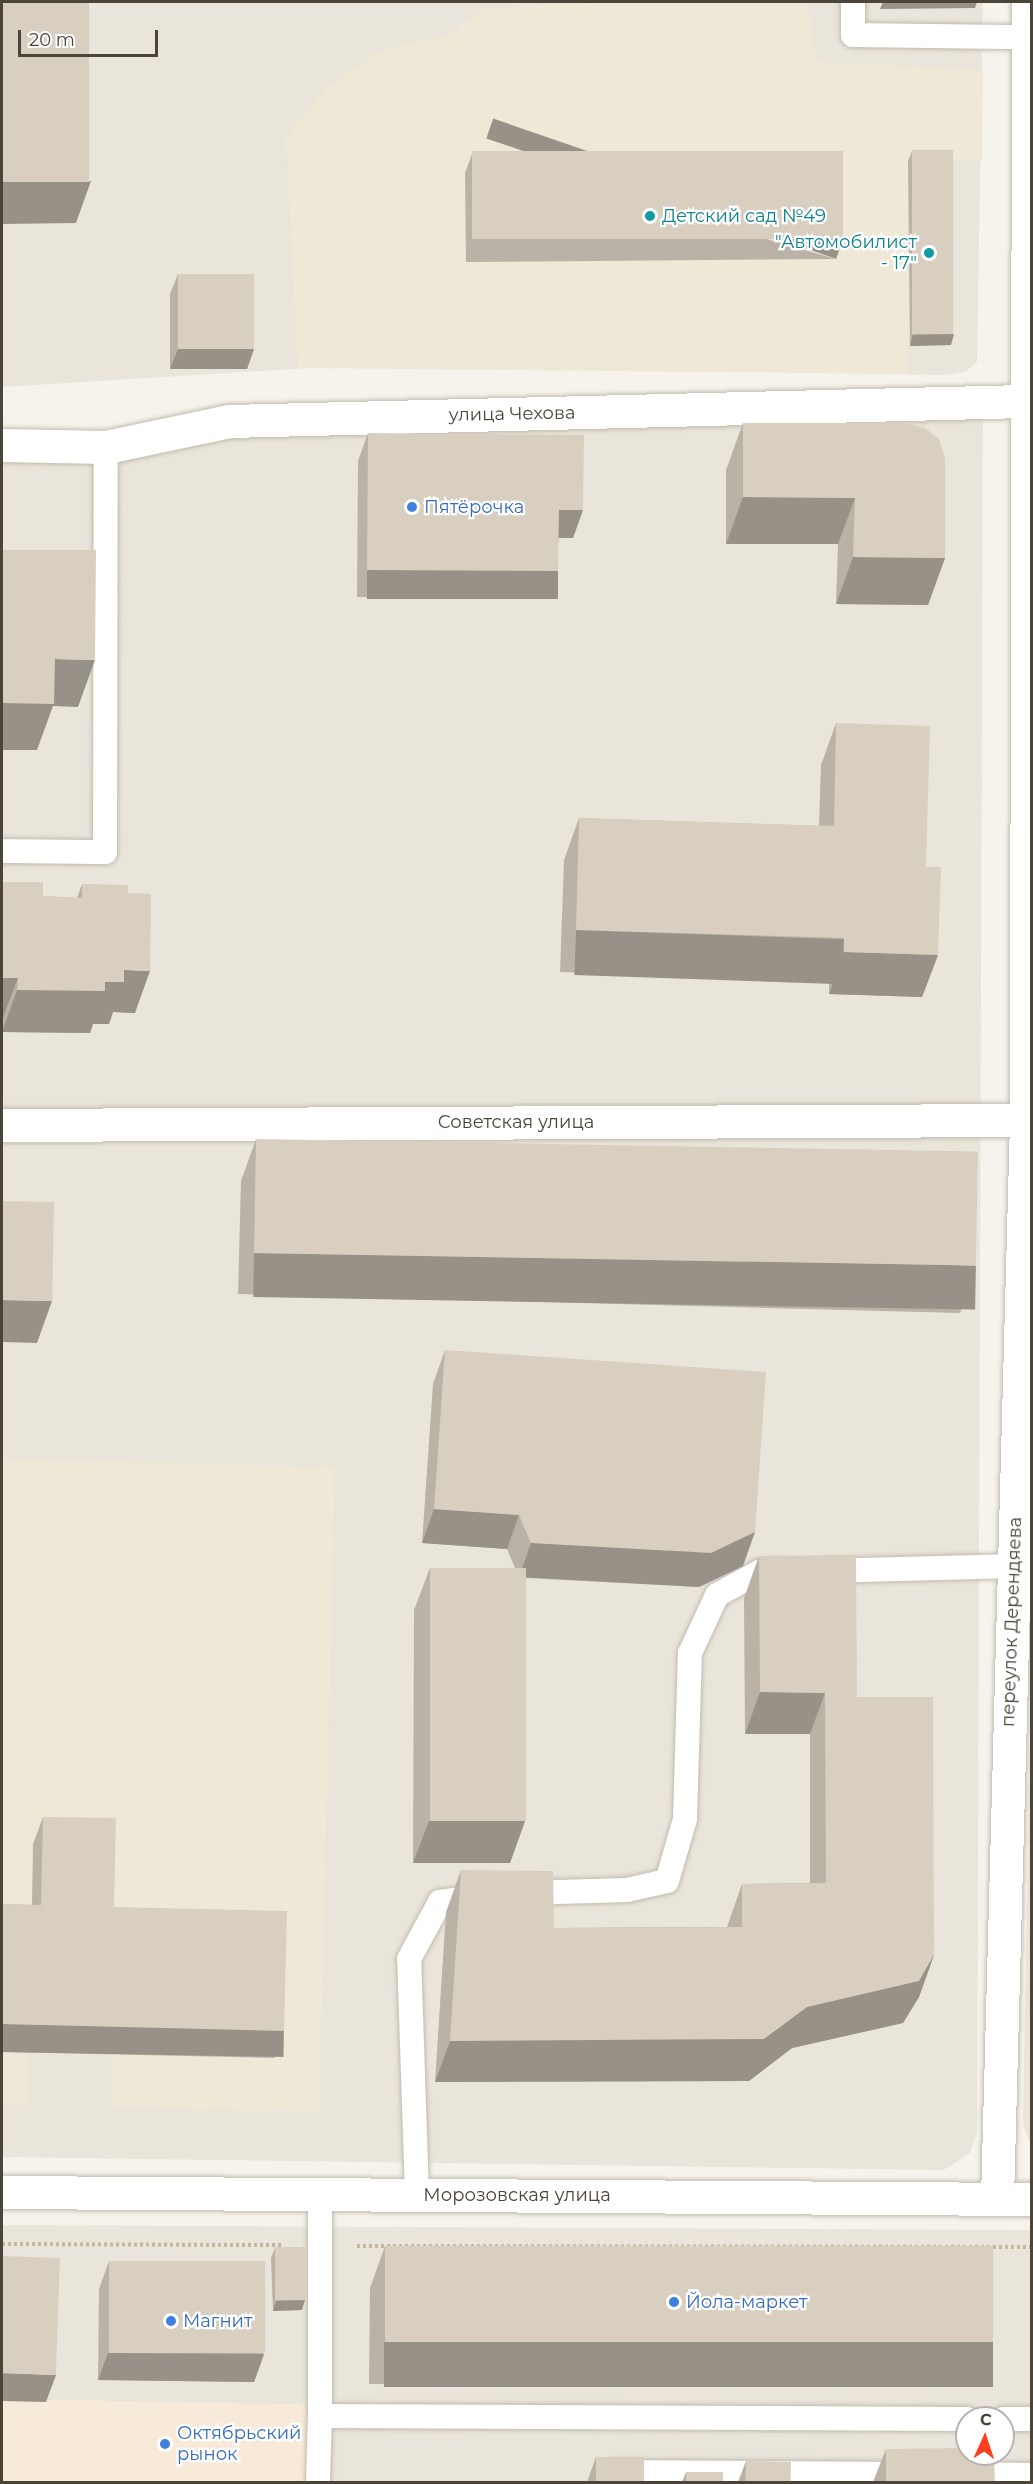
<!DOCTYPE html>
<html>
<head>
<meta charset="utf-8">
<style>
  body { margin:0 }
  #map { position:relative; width:1033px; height:2484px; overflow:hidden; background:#f6f3ec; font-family:Montserrat,sans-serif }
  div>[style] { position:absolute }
  .residential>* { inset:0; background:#eae5da }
  .commercial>* { inset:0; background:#f7ead8; transform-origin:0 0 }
  .education>* { inset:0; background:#efe8d6 }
  .path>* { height:4px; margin-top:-2px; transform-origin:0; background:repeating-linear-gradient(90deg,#c4b79f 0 3px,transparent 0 6px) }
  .roads { filter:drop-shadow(0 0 2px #c2bbae) drop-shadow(0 0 2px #c2bbae) }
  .service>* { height:24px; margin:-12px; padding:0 12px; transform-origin:12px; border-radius:12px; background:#fff }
  .minor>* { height:33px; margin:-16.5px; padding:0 16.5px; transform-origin:16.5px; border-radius:16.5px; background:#fff }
  .wall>* { inset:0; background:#bab2a6 }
  .shaded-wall>* { inset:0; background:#979187; transform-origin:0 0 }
  .building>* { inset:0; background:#d8cfc1; transform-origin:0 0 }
  .dots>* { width:16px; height:16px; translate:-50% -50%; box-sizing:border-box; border:3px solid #fff; border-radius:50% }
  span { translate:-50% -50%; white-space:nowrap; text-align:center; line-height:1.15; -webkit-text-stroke:4.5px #fff; paint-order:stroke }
  .culture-label { font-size:18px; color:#0d838f }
  .left { translate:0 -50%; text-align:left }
  .right { translate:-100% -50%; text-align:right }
  .street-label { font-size:18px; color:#4b4439 }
  .shop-label { font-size:18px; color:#366cbe }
  .frame { position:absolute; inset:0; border:3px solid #4b4439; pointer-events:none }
  .north { position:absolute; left:955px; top:2406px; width:60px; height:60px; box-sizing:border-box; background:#fff; border:2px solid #b7b4b0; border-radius:50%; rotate:3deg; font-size:16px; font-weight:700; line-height:24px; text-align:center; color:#4b4439 }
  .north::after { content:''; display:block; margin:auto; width:21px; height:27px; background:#fc3f1d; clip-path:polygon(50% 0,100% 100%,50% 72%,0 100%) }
  .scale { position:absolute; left:18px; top:30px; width:140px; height:27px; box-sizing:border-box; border:3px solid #4b4439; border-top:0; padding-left:8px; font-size:18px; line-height:21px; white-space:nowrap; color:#4b4439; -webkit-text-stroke:4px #fff; paint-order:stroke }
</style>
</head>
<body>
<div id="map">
  <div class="residential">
    <i style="clip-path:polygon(2px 2px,983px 2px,977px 362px,965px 372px,946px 375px,359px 365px,2px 387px)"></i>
    <i style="clip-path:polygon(983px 408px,977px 2132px,970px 2153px,944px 2170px,2px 2157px,2px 442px)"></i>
    <i style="clip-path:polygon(1031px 1684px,1031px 2145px,1023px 2124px)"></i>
    <i style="clip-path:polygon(evenodd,2px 2225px,1031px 2230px,1031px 2482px,2px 2482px,2px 2225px,967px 2418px,1003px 2418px,1003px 2454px,967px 2454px,967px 2418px)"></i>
  </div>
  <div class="commercial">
    <i style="left:2px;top:2399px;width:327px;height:83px;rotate:1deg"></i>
  </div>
  <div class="education">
    <i style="clip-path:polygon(605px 2px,806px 2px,817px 62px,983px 70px,982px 160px,908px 161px,908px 374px,298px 368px,286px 138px,326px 88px,379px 51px,450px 35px,482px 9px)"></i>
    <i style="clip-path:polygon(2px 1459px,335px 1467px,319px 2112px,112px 2107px,113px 2055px,29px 2053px,28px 2105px,2px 2105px)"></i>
  </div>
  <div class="path">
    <i style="left:2px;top:2244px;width:282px;rotate:0.2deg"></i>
    <i style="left:357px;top:2246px;width:675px;rotate:0.08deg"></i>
  </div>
  <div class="roads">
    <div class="service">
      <i style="left:853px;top:2px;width:33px;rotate:90deg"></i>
      <i style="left:853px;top:35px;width:175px;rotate:0.7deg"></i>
      <i style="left:2px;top:851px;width:103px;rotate:0.6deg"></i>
      <i style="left:105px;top:852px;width:405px;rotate:-89.9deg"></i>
      <i style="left:825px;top:1571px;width:189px;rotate:-1.5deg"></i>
      <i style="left:522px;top:1893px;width:105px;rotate:-1.6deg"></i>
      <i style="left:627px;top:1890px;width:41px;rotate:-12.7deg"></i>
      <i style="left:667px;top:1881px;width:65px;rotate:-73.8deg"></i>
      <i style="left:685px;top:1819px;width:166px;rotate:-88.3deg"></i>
      <i style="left:690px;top:1653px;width:64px;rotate:-65deg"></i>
      <i style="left:717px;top:1595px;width:48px;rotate:-28.7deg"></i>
      <i style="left:759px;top:1572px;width:25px"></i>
      <i style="left:320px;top:2194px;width:222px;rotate:90deg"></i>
      <i style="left:320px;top:2416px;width:647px;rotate:0.27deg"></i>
      <i style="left:417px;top:2195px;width:236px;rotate:-91.9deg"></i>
      <i style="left:409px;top:1959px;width:65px;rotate:-61.5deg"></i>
      <i style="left:440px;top:1902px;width:41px;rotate:-8.3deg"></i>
      <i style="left:1003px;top:2419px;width:29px"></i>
      <i style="left:612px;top:2472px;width:297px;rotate:0.4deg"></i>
      <i style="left:962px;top:2474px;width:70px;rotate:0.8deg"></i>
      <i style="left:318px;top:2482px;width:66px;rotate:-88.3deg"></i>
    </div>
    <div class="minor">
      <i style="left:2px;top:445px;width:104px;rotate:1.1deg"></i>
      <i style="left:106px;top:447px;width:126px;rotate:-11.9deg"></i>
      <i style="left:229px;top:421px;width:797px;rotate:-1.44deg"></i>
      <i style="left:2px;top:1125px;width:1030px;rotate:-0.28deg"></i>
      <i style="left:2px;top:2192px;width:1030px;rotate:0.39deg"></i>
      <i style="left:997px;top:2199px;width:1079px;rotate:-88.46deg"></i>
      <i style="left:1026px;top:1120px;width:1118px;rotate:-89.9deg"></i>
    </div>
  </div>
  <div class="wall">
    <i style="clip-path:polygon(912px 151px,951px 345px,910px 346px,908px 161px)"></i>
    <i style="clip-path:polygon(472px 154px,836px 259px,466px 262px,465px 173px)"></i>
    <i style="clip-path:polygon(178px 274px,254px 349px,247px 369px,170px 369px,170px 294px)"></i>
    <i style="clip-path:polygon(743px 423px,945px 558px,928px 605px,836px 604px,838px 544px,726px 544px,726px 470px)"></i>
    <i style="clip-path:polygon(368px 433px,583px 510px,573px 538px,559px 538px,548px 599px,357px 597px,358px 461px)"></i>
    <i style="clip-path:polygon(836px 723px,926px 867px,938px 955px,922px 997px,829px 994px,829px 980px,560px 972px,564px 860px,579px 818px,819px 826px,821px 765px)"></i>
    <i style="clip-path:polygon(2px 882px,43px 896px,77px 898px,82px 884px,128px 893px,135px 1013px,113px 1012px,109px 1024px,93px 1024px,90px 1033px,2px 1032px)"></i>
    <i style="clip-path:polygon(256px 1139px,976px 1271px,960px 1313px,238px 1294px,241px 1181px)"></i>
    <i style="clip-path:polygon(445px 1350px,743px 1566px,699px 1587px,526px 1578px,525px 1821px,510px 1863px,413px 1863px,414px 1610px,430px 1568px,515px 1568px,507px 1549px,422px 1543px,433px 1384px)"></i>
    <i style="clip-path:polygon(759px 1556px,857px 1697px,934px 1955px,919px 1997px,903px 2023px,792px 2048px,749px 2081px,435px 2082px,446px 1912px,461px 1870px,554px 1928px,727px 1927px,742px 1884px,810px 1883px,810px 1734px,745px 1734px,744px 1598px)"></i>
    <i style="clip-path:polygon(43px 1817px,114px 1907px,284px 2031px,274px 2058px,2px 2052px,2px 1904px,32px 1905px,33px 1844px)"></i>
    <i style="clip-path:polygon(385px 2246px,993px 2344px,977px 2386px,369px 2384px,370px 2288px)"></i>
    <i style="clip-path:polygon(275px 2248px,302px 2310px,273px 2311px,271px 2258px)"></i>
    <i style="clip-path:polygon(109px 2261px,264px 2354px,254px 2382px,98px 2380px,99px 2289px)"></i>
    <i style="clip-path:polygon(886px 2449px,886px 2482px,873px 2482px)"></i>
    <i style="clip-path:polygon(596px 2457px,644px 2482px,587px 2482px)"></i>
    <i style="clip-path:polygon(746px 2461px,791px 2482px,738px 2482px)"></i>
    <i style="clip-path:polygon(686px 2472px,723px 2482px,682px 2482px)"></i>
  </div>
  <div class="shaded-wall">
    <i style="clip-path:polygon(883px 2px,977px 2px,975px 8px,880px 9px)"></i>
    <i style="clip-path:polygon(91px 181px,76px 223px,2px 224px,2px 182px)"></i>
    <i style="left:843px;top:239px;width:21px;height:370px;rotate:109deg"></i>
    <i style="clip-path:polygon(954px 334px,951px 345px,910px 346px,913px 335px)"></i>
    <i style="clip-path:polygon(178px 349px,254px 349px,247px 369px,170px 369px)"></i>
    <i style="clip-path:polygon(743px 497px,855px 498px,838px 544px,726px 544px)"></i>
    <i style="clip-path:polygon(559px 510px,583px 510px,573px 538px,549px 538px)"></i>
    <i style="clip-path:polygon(853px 557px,945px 558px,928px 605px,836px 604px)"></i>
    <i style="left:367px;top:570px;width:191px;height:29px"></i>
    <i style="clip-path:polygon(55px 659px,95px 660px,78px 707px,53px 706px,37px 750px,2px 750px,2px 703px)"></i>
    <i style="left:576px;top:930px;width:268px;height:45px;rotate:2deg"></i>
    <i style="clip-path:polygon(844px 952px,938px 955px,922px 997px,829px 994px)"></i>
    <i style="clip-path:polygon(124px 970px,150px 971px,135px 1013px,113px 1012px,109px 1024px,93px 1024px,90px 1033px,2px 1032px,17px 990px,105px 982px)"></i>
    <i style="clip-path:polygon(2px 978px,18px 978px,2px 1020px)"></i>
    <i style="left:254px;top:1253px;width:722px;height:44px;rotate:1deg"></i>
    <i style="clip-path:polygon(2px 1300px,52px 1301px,37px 1343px,2px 1342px)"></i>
    <i style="clip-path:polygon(434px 1509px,519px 1515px,507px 1549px,422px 1543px)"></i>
    <i style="clip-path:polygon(755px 1532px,743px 1566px,699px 1587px,519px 1577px,531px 1543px)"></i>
    <i style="clip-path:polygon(760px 1692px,825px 1693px,810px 1734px,745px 1734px)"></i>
    <i style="clip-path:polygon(429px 1821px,525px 1821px,510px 1863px,413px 1863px)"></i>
    <i style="clip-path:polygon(934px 1955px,919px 1997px,903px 2023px,792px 2048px,749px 2081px,435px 2082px,450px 2041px,807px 2007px)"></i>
    <i style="left:2px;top:2024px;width:282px;height:28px;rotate:1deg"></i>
    <i style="clip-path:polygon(305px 2300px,302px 2310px,273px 2311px,276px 2301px)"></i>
    <i style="left:384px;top:2342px;width:609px;height:45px"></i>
    <i style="clip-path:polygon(108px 2353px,264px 2354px,254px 2382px,98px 2380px)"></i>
    <i style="clip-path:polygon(2px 2373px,56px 2375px,46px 2402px,2px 2401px)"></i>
  </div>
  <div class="building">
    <i style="left:2px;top:2px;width:87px;height:180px"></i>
    <i style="left:953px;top:150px;width:184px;height:41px;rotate:90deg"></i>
    <i style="left:843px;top:151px;width:88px;height:371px;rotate:90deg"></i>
    <i style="left:178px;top:274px;width:76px;height:75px"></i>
    <i style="clip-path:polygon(743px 423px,905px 423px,925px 428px,939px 439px,945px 457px,945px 558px,853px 557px,855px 498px,743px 497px)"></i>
    <i style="clip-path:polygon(368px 433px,584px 435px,583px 510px,559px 510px,558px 571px,367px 570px)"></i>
    <i style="clip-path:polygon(2px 550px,96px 550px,95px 660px,55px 659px,54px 704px,2px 703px)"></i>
    <i style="clip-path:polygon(836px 723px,930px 726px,926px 867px,941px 867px,938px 955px,844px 952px,844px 938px,576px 930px,579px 818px,834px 826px)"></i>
    <i style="clip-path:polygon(2px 882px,43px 882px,43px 896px,82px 898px,82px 884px,128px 885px,128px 893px,151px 894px,150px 971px,124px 970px,124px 982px,105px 982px,105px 991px,17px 990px,18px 978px,2px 978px)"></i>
    <i style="left:256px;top:1139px;width:722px;height:114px;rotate:1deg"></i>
    <i style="left:2px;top:1201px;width:52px;height:99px;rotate:1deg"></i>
    <i style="clip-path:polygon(445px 1350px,766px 1372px,755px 1532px,711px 1553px,531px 1543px,519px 1515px,434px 1509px)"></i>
    <i style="clip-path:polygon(856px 1555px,857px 1697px,933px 1697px,934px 1955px,919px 1981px,807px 2007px,764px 2039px,450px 2041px,461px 1870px,553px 1871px,554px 1928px,742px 1927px,742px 1884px,826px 1883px,825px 1693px,760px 1692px,759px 1556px)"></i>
    <i style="left:430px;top:1568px;width:96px;height:253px"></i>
    <i style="clip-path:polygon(43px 1817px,116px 1818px,114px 1907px,287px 1911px,284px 2031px,2px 2024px,2px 1904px,41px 1905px)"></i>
    <i style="left:385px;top:2246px;width:608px;height:96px"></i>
    <i style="left:305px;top:2247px;width:53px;height:30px;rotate:90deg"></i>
    <i style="left:2px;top:2256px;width:58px;height:117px;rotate:2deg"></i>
    <i style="left:109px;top:2261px;width:156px;height:92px"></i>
    <i style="clip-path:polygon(967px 2448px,967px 2454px,994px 2454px,995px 2482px,886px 2482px,886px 2449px)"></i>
    <i style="left:596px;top:2457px;width:48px;height:25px"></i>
    <i style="left:746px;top:2461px;width:45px;height:21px;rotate:1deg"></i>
    <i style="left:686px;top:2472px;width:37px;height:10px"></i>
  </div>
  <div class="dots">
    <i style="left:650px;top:216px;background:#0f9aa8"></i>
    <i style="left:929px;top:253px;background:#0f9aa8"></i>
    <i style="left:412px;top:507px;background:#3f7fe0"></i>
    <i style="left:674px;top:2302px;background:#3f7fe0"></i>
    <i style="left:171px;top:2321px;background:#3f7fe0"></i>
    <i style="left:165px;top:2444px;background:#3f7fe0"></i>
  </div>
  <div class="culture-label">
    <span class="left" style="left:662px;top:216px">Детский сад №49</span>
    <span class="right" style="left:917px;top:253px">"Автомобилист<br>- 17"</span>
  </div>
  <div class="street-label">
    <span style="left:512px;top:414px;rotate:-1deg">улица Чехова</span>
    <span style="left:516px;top:1122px">Советская улица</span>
    <span style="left:1012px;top:1622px;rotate:-88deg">переулок Дерендяева</span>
    <span style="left:517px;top:2195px">Морозовская улица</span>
  </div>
  <div class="shop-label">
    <span class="left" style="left:424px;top:507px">Пятёрочка</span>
    <span class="left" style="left:686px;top:2302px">Йола-маркет</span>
    <span class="left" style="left:183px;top:2321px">Магнит</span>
    <span class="left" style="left:177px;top:2444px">Октябрьский<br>рынок</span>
  </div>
  <div class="frame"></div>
  <div class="north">С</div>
  <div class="scale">20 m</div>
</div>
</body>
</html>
